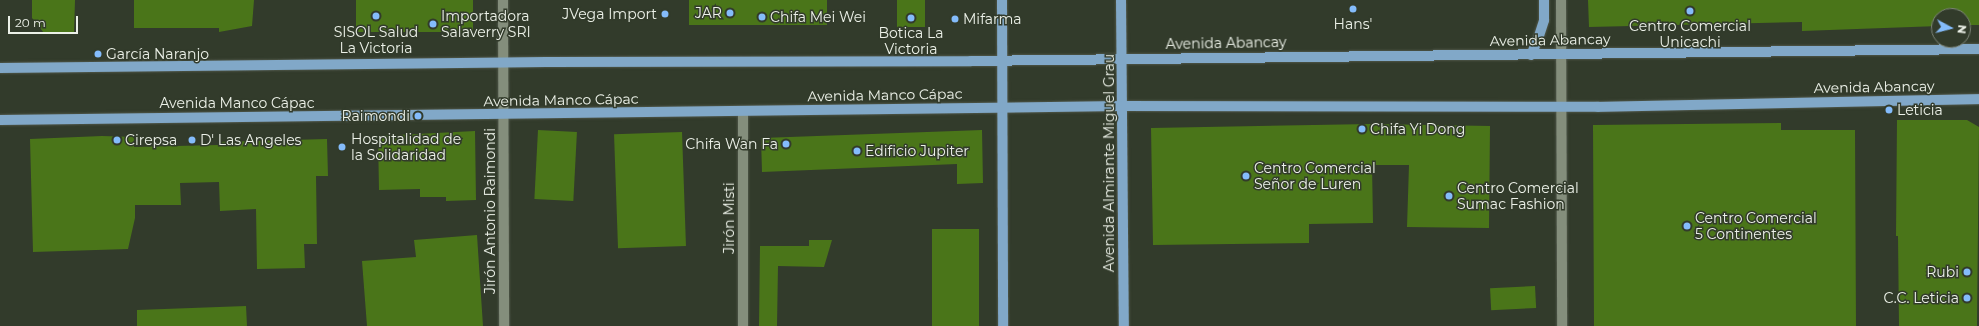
<!DOCTYPE html>
<html>
<head>
<meta charset="utf-8">
<style>
  body { margin:0 }
  #map { position:relative; width:1979px; height:326px; overflow:hidden; background:#323b2b; font-family:Montserrat,sans-serif }
  div>[style] { position:absolute }
  .building>* { inset:0; background:#4a7519; transform-origin:0 0 }
  .roads { filter:drop-shadow(0 0 1px #51584b) drop-shadow(0 0 1px #51584b) }
  .minor>* { height:10px; margin:-5px; padding:0 5px; transform-origin:5px; border-radius:5px; background:#848e7c }
  .major>* { height:10px; margin:-5px; padding:0 5px; transform-origin:5px; border-radius:5px; background:#81a8c8 }
  .dots>* { width:11px; height:11px; translate:-50% -50%; box-sizing:border-box; border:2px solid #323b2b; border-radius:50% }
  span { translate:-50% -50%; white-space:nowrap; text-align:center; line-height:1.15; -webkit-text-stroke:3px #323b2b; paint-order:stroke }
  .poi-label { font-size:14px; color:#ecf1e8 }
  .right { translate:-100% -50%; text-align:right }
  .left { translate:0 -50%; text-align:left }
  .street-label { font-size:14px; color:#ecf1e8 }
  .north { position:absolute; left:1931px; top:8px; width:40px; height:40px; box-sizing:border-box; background:#323b2b; border:1px solid #7c8477; border-radius:50%; rotate:97deg; font-size:11px; font-weight:700; line-height:16px; text-align:center; color:#ecf1e8 }
  .north::after { content:''; display:block; margin:auto; width:14px; height:18px; background:#84bcfb; clip-path:polygon(50% 0,100% 100%,50% 72%,0 100%) }
  .scale { position:absolute; left:8px; top:16px; width:70px; height:18px; box-sizing:border-box; border:2px solid #ecf1e8; border-top:0; padding-left:5px; font-size:12px; line-height:14px; white-space:nowrap; color:#ecf1e8; -webkit-text-stroke:3px #323b2b; paint-order:stroke }
</style>
</head>
<body>
<div id="map">
  <div class="building">
    <i style="clip-path:polygon(32px 0,75px 0,74px 33px,44px 33px,32px 18px)"></i>
    <i style="clip-path:polygon(134px 0,254px 0,252px 26px,219px 32px,219px 28px,134px 28px)"></i>
    <i style="left:356px;top:0;width:117px;height:32px"></i>
    <i style="left:689px;top:0;width:138px;height:25px"></i>
    <i style="left:897px;top:0;width:28px;height:27px"></i>
    <i style="clip-path:polygon(1588px 0,1979px 0,1979px 25px,1963px 25px,1963px 16px,1939px 16px,1939px 26px,1802px 31px,1802px 22px,1589px 27px)"></i>
    <i style="clip-path:polygon(1897px 120px,1967px 120px,1979px 127px,1977px 326px,1899px 326px,1898px 236px,1896px 236px)"></i>
    <i style="clip-path:polygon(1781px 123px,1781px 130px,1855px 130px,1856px 326px,1594px 326px,1593px 125px)"></i>
    <i style="clip-path:polygon(1371px 124px,1490px 126px,1489px 228px,1407px 227px,1409px 165px,1372px 165px,1373px 223px,1309px 224px,1309px 243px,1153px 245px,1151px 128px)"></i>
    <i style="left:538px;top:130px;width:39px;height:69px;rotate:3deg"></i>
    <i style="clip-path:polygon(982px 130px,983px 183px,957px 184px,957px 164px,762px 172px,761px 138px)"></i>
    <i style="clip-path:polygon(475px 131px,476px 200px,446px 201px,446px 197px,420px 197px,420px 189px,379px 190px,378px 136px)"></i>
    <i style="left:682px;top:132px;width:114px;height:68px;rotate:88deg"></i>
    <i style="clip-path:polygon(102px 136px,134px 137px,134px 147px,218px 145px,218px 142px,327px 139px,328px 176px,316px 176px,317px 244px,304px 244px,305px 268px,257px 269px,256px 209px,220px 211px,219px 182px,180px 183px,181px 205px,135px 205px,135px 218px,128px 249px,33px 252px,30px 139px)"></i>
    <i style="left:932px;top:229px;width:47px;height:97px"></i>
    <i style="clip-path:polygon(477px 235px,483px 326px,367px 326px,362px 261px,416px 257px,414px 240px)"></i>
    <i style="clip-path:polygon(809px 240px,832px 240px,824px 267px,778px 266px,777px 326px,759px 326px,760px 246px,809px 246px)"></i>
    <i style="left:1535px;top:286px;width:22px;height:45px;rotate:87deg"></i>
    <i style="clip-path:polygon(246px 306px,247px 326px,137px 326px,137px 310px)"></i>
  </div>
  <div class="roads">
    <div class="minor">
      <i style="left:503px;top:0;width:326px;rotate:89.8deg"></i>
      <i style="left:1561px;top:0;width:326px;rotate:89.8deg"></i>
      <i style="left:743px;top:326px;width:215px;rotate:-90deg"></i>
    </div>
    <div class="major">
      <i style="left:1002px;top:0;width:326px;rotate:89.8deg"></i>
      <i style="left:1121px;top:0;width:326px;rotate:89.5deg"></i>
      <i style="left:1531px;top:55px;width:17px;rotate:-66deg"></i>
      <i style="left:1538px;top:39px;width:20px;rotate:-72deg"></i>
      <i style="left:1544px;top:20px;width:20px;rotate:-90deg"></i>
      <i style="left:0;top:68px;width:546px;rotate:-0.63deg"></i>
      <i style="left:546px;top:62px;width:425px;rotate:-0.1deg"></i>
      <i style="left:971px;top:61px;width:1008px;rotate:-0.68deg"></i>
      <i style="left:0;top:120px;width:1122px;rotate:-0.71deg"></i>
      <i style="left:1122px;top:106px;width:476px;rotate:0.1deg"></i>
      <i style="left:1598px;top:107px;width:381px;rotate:-1.2deg"></i>
    </div>
  </div>
  <div class="dots">
    <i style="left:1353px;top:9px;background:#84bcfb"></i>
    <i style="left:1690px;top:11px;background:#84bcfb"></i>
    <i style="left:730px;top:13px;background:#84bcfb"></i>
    <i style="left:665px;top:14px;background:#84bcfb"></i>
    <i style="left:376px;top:16px;background:#84bcfb"></i>
    <i style="left:762px;top:17px;background:#84bcfb"></i>
    <i style="left:911px;top:18px;background:#84bcfb"></i>
    <i style="left:955px;top:19px;background:#84bcfb"></i>
    <i style="left:433px;top:24px;background:#84bcfb"></i>
    <i style="left:98px;top:54px;background:#84bcfb"></i>
    <i style="left:1889px;top:110px;background:#84bcfb"></i>
    <i style="left:418px;top:116px;background:#84bcfb"></i>
    <i style="left:1362px;top:129px;background:#84bcfb"></i>
    <i style="left:117px;top:140px;background:#84bcfb"></i>
    <i style="left:192px;top:140px;background:#84bcfb"></i>
    <i style="left:786px;top:144px;background:#84bcfb"></i>
    <i style="left:342px;top:147px;background:#84bcfb"></i>
    <i style="left:857px;top:151px;background:#84bcfb"></i>
    <i style="left:1246px;top:176px;background:#84bcfb"></i>
    <i style="left:1449px;top:196px;background:#84bcfb"></i>
    <i style="left:1687px;top:226px;background:#84bcfb"></i>
    <i style="left:1967px;top:272px;background:#84bcfb"></i>
    <i style="left:1967px;top:298px;background:#84bcfb"></i>
  </div>
  <div class="poi-label">
    <span class="right" style="left:722px;top:13px">JAR</span>
    <span class="right" style="left:657px;top:14px">JVega Import</span>
    <span class="left" style="left:441px;top:24px">Importadora<br>Salaverry SRI</span>
    <span class="left" style="left:770px;top:17px">Chifa Mei Wei</span>
    <span class="left" style="left:963px;top:19px">Mifarma</span>
    <span style="left:1353px;top:24px">Hans'</span>
    <span style="left:1690px;top:34px">Centro Comercial<br>Unicachi</span>
    <span style="left:376px;top:40px">SISOL Salud<br>La Victoria</span>
    <span style="left:911px;top:41px">Botica La<br>Victoria</span>
    <span class="left" style="left:106px;top:54px">García Naranjo</span>
    <span class="left" style="left:1897px;top:110px">Leticia</span>
    <span class="right" style="left:410px;top:116px">Raimondi</span>
    <span class="left" style="left:1370px;top:129px">Chifa Yi Dong</span>
    <span class="left" style="left:351px;top:147px">Hospitalidad de<br>la Solidaridad</span>
    <span class="left" style="left:125px;top:140px">Cirepsa</span>
    <span class="left" style="left:200px;top:140px">D' Las Angeles</span>
    <span class="right" style="left:778px;top:144px">Chifa Wan Fa</span>
    <span class="left" style="left:865px;top:151px">Edificio Jupiter</span>
    <span class="left" style="left:1254px;top:176px">Centro Comercial<br>Señor de Luren</span>
    <span class="left" style="left:1457px;top:196px">Centro Comercial<br>Sumac Fashion</span>
    <span class="left" style="left:1695px;top:226px">Centro Comercial<br>5 Continentes</span>
    <span class="right" style="left:1959px;top:272px">Rubi</span>
    <span class="right" style="left:1959px;top:298px">C.C. Leticia</span>
  </div>
  <div class="street-label">
    <span style="left:1550px;top:40px;rotate:-1deg">Avenida Abancay</span>
    <span style="left:1226px;top:43px;rotate:-1deg">Avenida Abancay</span>
    <span style="left:1874px;top:87px;rotate:-1deg">Avenida Abancay</span>
    <span style="left:885px;top:95px;rotate:-1deg">Avenida Manco Cápac</span>
    <span style="left:561px;top:100px;rotate:-1deg">Avenida Manco Cápac</span>
    <span style="left:237px;top:103px">Avenida Manco Cápac</span>
    <span style="left:1109px;top:163px;rotate:-90deg">Avenida Almirante Miguel Grau</span>
    <span style="left:490px;top:211px;rotate:-90deg">Jirón Antonio Raimondi</span>
    <span style="left:729px;top:218px;rotate:-90deg">Jirón Misti</span>
  </div>
  <div class="north">N</div>
  <div class="scale">20 m</div>
</div>
</body>
</html>
